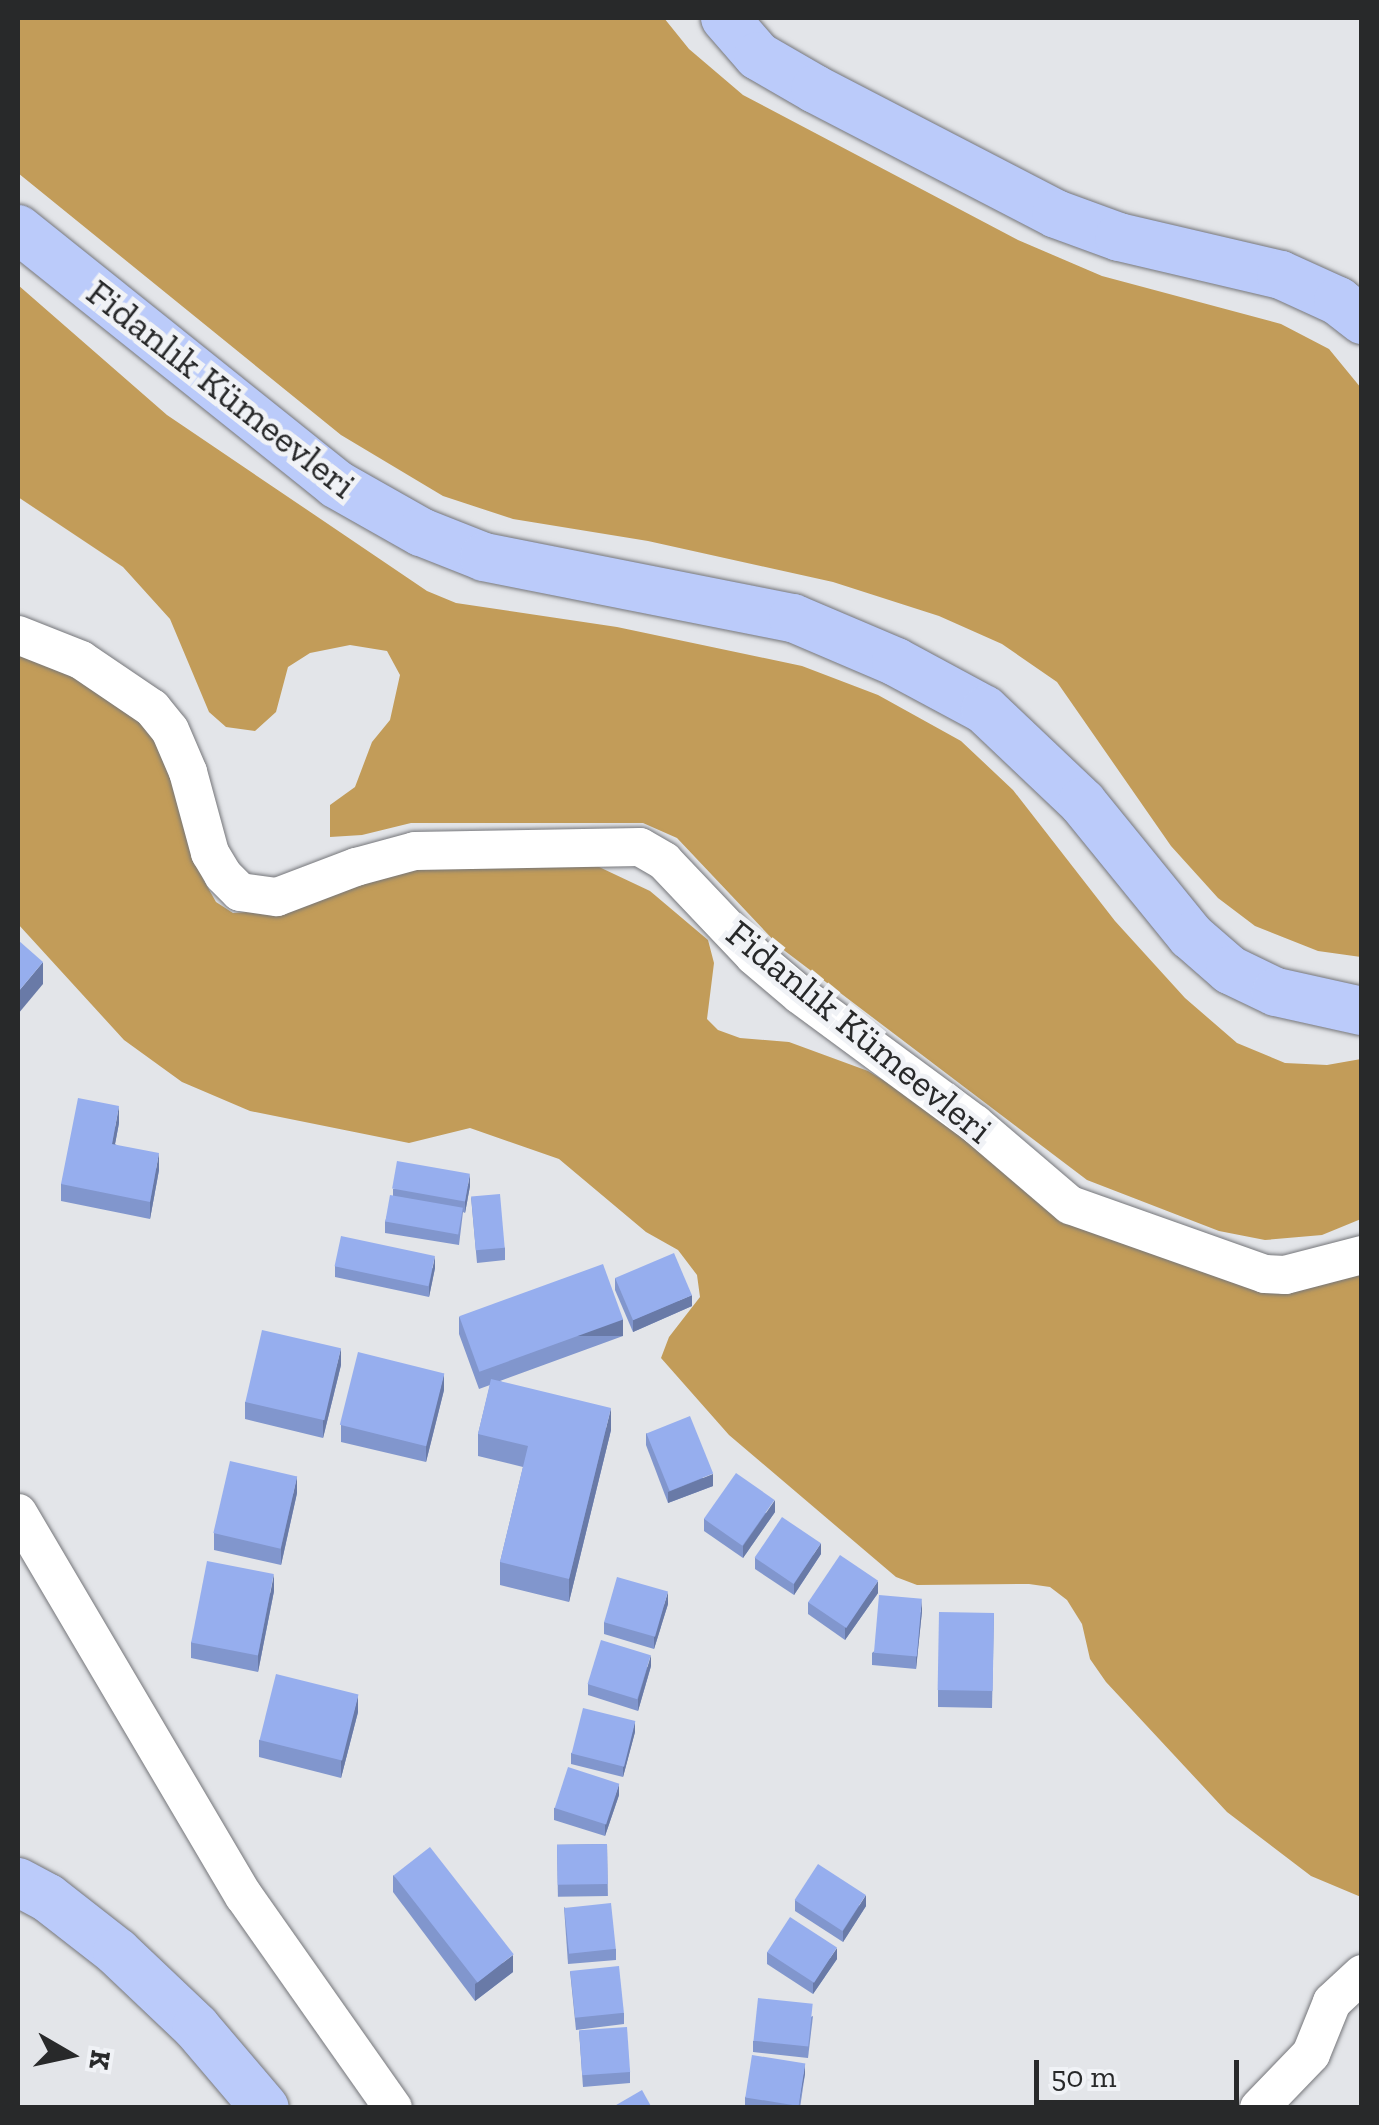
<!DOCTYPE html>
<html>
<head>
<meta charset="utf-8">
<style>
  body { margin:0 }
  #map { position:relative; width:1379px; height:2125px; overflow:hidden; background:#e3e5e9; font-family:"Zilla Slab",serif }
  div>[style] { position:absolute }
  .forest>* { inset:0; background:#c29c59 }
  .roads { filter:drop-shadow(0 0 2px #75767a) drop-shadow(0 0 2px #75767a) }
  .minor>* { height:38px; margin:-19px; padding:0 19px; transform-origin:19px; border-radius:19px; background:#fff }
  .major>* { height:48px; margin:-24px; padding:0 24px; transform-origin:24px; border-radius:24px; background:#bbcbfa }
  .wall>* { inset:0; background:#8196cd; transform-origin:0 0 }
  .shaded-wall>* { inset:0; background:#697aa7; transform-origin:0 0 }
  .building>* { inset:0; background:#96aeee; transform-origin:0 0 }
  span { translate:-50% -50%; white-space:nowrap; text-align:center; line-height:1.15; -webkit-text-stroke:10px #f0f2f6; paint-order:stroke }
  .street-label { font-size:38px; color:#28292a }
  .frame { position:absolute; inset:0; border:20px solid #28292a; pointer-events:none }
  .north { position:absolute; left:20px; top:2005px; width:100px; height:100px; -webkit-text-stroke:8px #f0f2f6; paint-order:stroke; rotate:99deg; font-size:28px; font-weight:700; line-height:40px; text-align:center; color:#28292a }
  .north::after { content:''; display:block; margin:auto; width:35px; height:45px; background:#28292a; clip-path:polygon(50% 0,100% 100%,50% 72%,0 100%) }
  .scale { position:absolute; left:1034px; top:2060px; width:205px; height:45px; box-sizing:border-box; border:5px solid #28292a; border-top:0; padding-left:12px; font-size:30px; line-height:35px; white-space:nowrap; color:#28292a; -webkit-text-stroke:8px #f0f2f6; paint-order:stroke }
</style>
</head>
<body>
<div id="map">
  <div class="forest">
    <i style="clip-path:polygon(18px 18px,664px 18px,689px 49px,743px 95px,1018px 240px,1102px 276px,1281px 324px,1329px 349px,1361px 388px,1361px 957px,1318px 951px,1255px 926px,1218px 898px,1171px 846px,1057px 682px,1002px 644px,939px 616px,833px 582px,648px 541px,513px 519px,443px 496px,341px 435px,18px 173px)"></i>
    <i style="clip-path:polygon(18px 285px,167px 415px,427px 591px,456px 603px,617px 627px,802px 666px,878px 695px,961px 741px,1013px 790px,1115px 921px,1185px 998px,1237px 1043px,1285px 1063px,1327px 1065px,1361px 1059px,1361px 1219px,1322px 1235px,1265px 1240px,1219px 1231px,1087px 1180px,781px 948px,677px 838px,643px 823px,411px 823px,362px 835px,330px 837px,330px 805px,355px 787px,372px 742px,390px 720px,400px 675px,387px 651px,350px 645px,310px 653px,288px 667px,276px 712px,255px 731px,226px 727px,209px 712px,170px 619px,123px 567px,18px 497px)"></i>
    <i style="clip-path:polygon(18px 648px,107px 689px,165px 745px,203px 879px,216px 902px,233px 913px,266px 911px,381px 872px,423px 867px,597px 866px,650px 891px,708px 940px,714px 963px,707px 1019px,718px 1030px,740px 1038px,789px 1042px,868px 1071px,947px 1119px,1014px 1172px,1321px 1279px,1361px 1275px,1361px 1897px,1311px 1876px,1227px 1812px,1106px 1682px,1090px 1659px,1082px 1624px,1067px 1600px,1050px 1587px,1029px 1584px,917px 1585px,896px 1577px,729px 1435px,661px 1358px,669px 1337px,700px 1297px,697px 1275px,678px 1250px,646px 1232px,559px 1159px,470px 1128px,409px 1143px,250px 1111px,182px 1082px,124px 1040px,18px 924px)"></i>
  </div>
  <div class="roads">
    <div class="minor">
      <i style="left:18px;top:635px;width:68px;rotate:21.6deg"></i>
      <i style="left:81px;top:660px;width:86px;rotate:34.1deg"></i>
      <i style="left:152px;top:708px;width:28px;rotate:51deg"></i>
      <i style="left:170px;top:730px;width:46px;rotate:66.8deg"></i>
      <i style="left:188px;top:772px;width:84px;rotate:74.8deg"></i>
      <i style="left:210px;top:853px;width:26px;rotate:59deg"></i>
      <i style="left:223px;top:875px;width:24px;rotate:45deg"></i>
      <i style="left:240px;top:892px;width:37px;rotate:8deg"></i>
      <i style="left:277px;top:897px;width:85px;rotate:-20.8deg"></i>
      <i style="left:356px;top:867px;width:61px;rotate:-15.2deg"></i>
      <i style="left:415px;top:851px;width:225px;rotate:-1deg"></i>
      <i style="left:640px;top:847px;width:28px;rotate:30deg"></i>
      <i style="left:664px;top:861px;width:131px;rotate:46.5deg"></i>
      <i style="left:754px;top:956px;width:60px;rotate:40.3deg"></i>
      <i style="left:800px;top:995px;width:217px;rotate:36.4deg"></i>
      <i style="left:975px;top:1124px;width:125px;rotate:40.5deg"></i>
      <i style="left:1070px;top:1205px;width:207px;rotate:19.5deg"></i>
      <i style="left:1265px;top:1274px;width:20px;rotate:3deg"></i>
      <i style="left:1285px;top:1275px;width:80px;rotate:-14.6deg"></i>
      <i style="left:18px;top:1513px;width:445px;rotate:59.5deg"></i>
      <i style="left:244px;top:1896px;width:259px;rotate:54.9deg"></i>
      <i style="left:1259px;top:2108px;width:75px;rotate:-46.1deg"></i>
      <i style="left:1311px;top:2054px;width:56px;rotate:-68deg"></i>
      <i style="left:1332px;top:2002px;width:41px;rotate:-43deg"></i>
    </div>
    <div class="major">
      <i style="left:725px;top:18px;width:50px;rotate:49deg"></i>
      <i style="left:758px;top:56px;width:66px;rotate:30.1deg"></i>
      <i style="left:815px;top:89px;width:271px;rotate:27.4deg"></i>
      <i style="left:1056px;top:214px;width:67px;rotate:20.1deg"></i>
      <i style="left:1119px;top:237px;width:166px;rotate:13.2deg"></i>
      <i style="left:1281px;top:275px;width:63px;rotate:24.5deg"></i>
      <i style="left:1338px;top:301px;width:31px;rotate:38deg"></i>
      <i style="left:18px;top:229px;width:408px;rotate:38.7deg"></i>
      <i style="left:336px;top:484px;width:98px;rotate:29.5deg"></i>
      <i style="left:421px;top:532px;width:68px;rotate:21.6deg"></i>
      <i style="left:484px;top:557px;width:315px;rotate:11.2deg"></i>
      <i style="left:793px;top:618px;width:112px;rotate:23.1deg"></i>
      <i style="left:896px;top:662px;width:101px;rotate:28.3deg"></i>
      <i style="left:985px;top:710px;width:134px;rotate:43.5deg"></i>
      <i style="left:1082px;top:802px;width:173px;rotate:50.9deg"></i>
      <i style="left:1191px;top:936px;width:52px;rotate:41.1deg"></i>
      <i style="left:1230px;top:970px;width:51px;rotate:25.6deg"></i>
      <i style="left:1276px;top:992px;width:88px;rotate:12.5deg"></i>
      <i style="left:18px;top:1882px;width:34px;rotate:28deg"></i>
      <i style="left:48px;top:1898px;width:88px;rotate:38deg"></i>
      <i style="left:117px;top:1952px;width:109px;rotate:43.5deg"></i>
      <i style="left:196px;top:2027px;width:106px;rotate:49.6deg"></i>
    </div>
  </div>
  <div class="wall">
    <i style="clip-path:polygon(119px 1123px,115px 1144px,159px 1170px,150px 1219px,61px 1201px,61px 1184px)"></i>
    <i style="clip-path:polygon(470px 1186px,465px 1213px,463px 1212px,459px 1245px,385px 1233px,385px 1222px,393px 1196px,393px 1189px)"></i>
    <i style="clip-path:polygon(471px 1197px,505px 1248px,505px 1260px,477px 1263px)"></i>
    <i style="clip-path:polygon(335px 1266px,435px 1268px,429px 1297px,335px 1277px)"></i>
    <i style="clip-path:polygon(615px 1278px,692px 1306px,633px 1332px,615px 1290px)"></i>
    <i style="clip-path:polygon(459px 1317px,623px 1336px,500px 1381px,611px 1430px,569px 1602px,500px 1585px,500px 1562px,523px 1467px,478px 1456px,478px 1434px,490px 1385px,479px 1389px,459px 1334px)"></i>
    <i style="clip-path:polygon(341px 1365px,323px 1438px,245px 1419px,245px 1402px)"></i>
    <i style="clip-path:polygon(444px 1390px,426px 1462px,341px 1442px,341px 1425px)"></i>
    <i style="clip-path:polygon(646px 1433px,713px 1486px,668px 1503px,646px 1445px)"></i>
    <i style="clip-path:polygon(297px 1493px,281px 1565px,214px 1550px,214px 1533px)"></i>
    <i style="clip-path:polygon(775px 1512px,743px 1558px,704px 1531px,704px 1519px)"></i>
    <i style="clip-path:polygon(821px 1554px,794px 1595px,755px 1569px,755px 1558px)"></i>
    <i style="clip-path:polygon(274px 1591px,258px 1672px,191px 1658px,191px 1642px)"></i>
    <i style="clip-path:polygon(878px 1593px,845px 1640px,808px 1614px,808px 1602px)"></i>
    <i style="clip-path:polygon(668px 1604px,654px 1649px,604px 1634px,604px 1622px)"></i>
    <i style="clip-path:polygon(922px 1611px,916px 1669px,872px 1665px,872px 1653px)"></i>
    <i style="clip-path:polygon(994px 1613px,992px 1708px,938px 1707px,938px 1690px)"></i>
    <i style="clip-path:polygon(651px 1666px,638px 1711px,588px 1695px,588px 1684px)"></i>
    <i style="clip-path:polygon(358px 1712px,341px 1778px,259px 1757px,259px 1740px)"></i>
    <i style="clip-path:polygon(635px 1732px,623px 1777px,571px 1764px,571px 1753px)"></i>
    <i style="clip-path:polygon(619px 1795px,605px 1836px,554px 1820px,554px 1808px)"></i>
    <i style="left:607px;top:1844px;width:52px;height:50px;rotate:89deg"></i>
    <i style="clip-path:polygon(393px 1875px,513px 1972px,475px 2001px,393px 1892px)"></i>
    <i style="clip-path:polygon(795px 1900px,866px 1906px,843px 1942px,795px 1911px)"></i>
    <i style="clip-path:polygon(564px 1907px,616px 1949px,616px 1960px,568px 1964px)"></i>
    <i style="clip-path:polygon(767px 1952px,837px 1959px,813px 1994px,767px 1964px)"></i>
    <i style="clip-path:polygon(570px 1971px,624px 2013px,624px 2024px,576px 2030px)"></i>
    <i style="clip-path:polygon(813px 2016px,808px 2058px,753px 2052px,753px 2041px)"></i>
    <i style="clip-path:polygon(579px 2031px,630px 2072px,630px 2083px,583px 2087px)"></i>
    <i style="clip-path:polygon(805px 2074px,800px 2108px,745px 2108px,745px 2097px)"></i>
  </div>
  <div class="shaded-wall">
    <i style="clip-path:polygon(43px 962px,43px 984px,18px 1014px,18px 992px)"></i>
    <i style="clip-path:polygon(119px 1106px,119px 1123px,112px 1160px,112px 1144px)"></i>
    <i style="clip-path:polygon(159px 1153px,159px 1170px,150px 1219px,150px 1202px)"></i>
    <i style="clip-path:polygon(470px 1174px,470px 1186px,465px 1213px,465px 1201px)"></i>
    <i style="clip-path:polygon(435px 1256px,435px 1268px,429px 1297px,429px 1286px)"></i>
    <i style="clip-path:polygon(692px 1295px,692px 1306px,633px 1332px,633px 1320px)"></i>
    <i style="left:623px;top:1319px;width:17px;height:153px;rotate:90deg"></i>
    <i style="clip-path:polygon(341px 1348px,341px 1365px,323px 1438px,323px 1421px)"></i>
    <i style="clip-path:polygon(444px 1373px,444px 1390px,426px 1462px,426px 1445px)"></i>
    <i style="clip-path:polygon(611px 1408px,611px 1430px,569px 1602px,569px 1579px)"></i>
    <i style="clip-path:polygon(713px 1474px,713px 1486px,668px 1503px,668px 1492px)"></i>
    <i style="clip-path:polygon(297px 1476px,297px 1493px,281px 1565px,281px 1548px)"></i>
    <i style="clip-path:polygon(775px 1500px,775px 1512px,743px 1558px,743px 1546px)"></i>
    <i style="clip-path:polygon(821px 1543px,821px 1554px,794px 1595px,794px 1584px)"></i>
    <i style="clip-path:polygon(274px 1574px,274px 1591px,258px 1672px,258px 1655px)"></i>
    <i style="clip-path:polygon(878px 1581px,878px 1593px,845px 1640px,845px 1628px)"></i>
    <i style="clip-path:polygon(668px 1592px,668px 1604px,654px 1649px,654px 1637px)"></i>
    <i style="clip-path:polygon(922px 1599px,922px 1611px,916px 1669px,916px 1658px)"></i>
    <i style="clip-path:polygon(651px 1655px,651px 1666px,638px 1711px,638px 1699px)"></i>
    <i style="clip-path:polygon(358px 1695px,358px 1712px,341px 1778px,341px 1761px)"></i>
    <i style="clip-path:polygon(635px 1721px,635px 1732px,623px 1777px,623px 1766px)"></i>
    <i style="clip-path:polygon(619px 1784px,619px 1795px,605px 1836px,605px 1825px)"></i>
    <i style="clip-path:polygon(866px 1895px,866px 1906px,843px 1942px,843px 1931px)"></i>
    <i style="clip-path:polygon(837px 1948px,837px 1959px,813px 1994px,813px 1983px)"></i>
    <i style="clip-path:polygon(513px 1955px,513px 1972px,475px 2001px,475px 1984px)"></i>
    <i style="clip-path:polygon(805px 2063px,805px 2074px,798px 2108px)"></i>
  </div>
  <div class="building">
    <i style="clip-path:polygon(18px 940px,43px 962px,18px 992px)"></i>
    <i style="clip-path:polygon(78px 1098px,119px 1106px,112px 1144px,159px 1153px,150px 1202px,61px 1184px)"></i>
    <i style="left:397px;top:1161px;width:74px;height:28px;rotate:10deg"></i>
    <i style="left:500px;top:1194px;width:54px;height:29px;rotate:85deg"></i>
    <i style="left:390px;top:1195px;width:74px;height:27px;rotate:10deg"></i>
    <i style="left:341px;top:1236px;width:96px;height:31px;rotate:12deg"></i>
    <i style="left:674px;top:1253px;width:46px;height:64px;rotate:67deg"></i>
    <i style="left:603px;top:1264px;width:59px;height:153px;rotate:70deg"></i>
    <i style="left:262px;top:1330px;width:81px;height:74px;rotate:13deg"></i>
    <i style="left:358px;top:1352px;width:89px;height:75px;rotate:14deg"></i>
    <i style="clip-path:polygon(491px 1379px,611px 1408px,569px 1579px,500px 1562px,528px 1446px,478px 1434px)"></i>
    <i style="left:690px;top:1416px;width:62px;height:47px;rotate:68deg"></i>
    <i style="left:230px;top:1461px;width:69px;height:74px;rotate:13deg"></i>
    <i style="left:736px;top:1473px;width:47px;height:56px;rotate:35deg"></i>
    <i style="left:782px;top:1517px;width:47px;height:49px;rotate:34deg"></i>
    <i style="left:840px;top:1555px;width:46px;height:57px;rotate:34deg"></i>
    <i style="left:207px;top:1561px;width:68px;height:83px;rotate:11deg"></i>
    <i style="left:617px;top:1577px;width:53px;height:47px;rotate:16deg"></i>
    <i style="left:879px;top:1595px;width:43px;height:58px;rotate:5deg"></i>
    <i style="left:939px;top:1612px;width:55px;height:78px;rotate:1deg"></i>
    <i style="left:601px;top:1640px;width:52px;height:46px;rotate:17deg"></i>
    <i style="left:276px;top:1674px;width:85px;height:68px;rotate:14deg"></i>
    <i style="left:583px;top:1708px;width:54px;height:47px;rotate:14deg"></i>
    <i style="left:568px;top:1767px;width:54px;height:43px;rotate:18deg"></i>
    <i style="left:607px;top:1844px;width:40px;height:50px;rotate:89deg"></i>
    <i style="left:430px;top:1847px;width:136px;height:46px;rotate:52deg"></i>
    <i style="left:818px;top:1864px;width:57px;height:43px;rotate:33deg"></i>
    <i style="left:611px;top:1903px;width:46px;height:47px;rotate:84deg"></i>
    <i style="left:790px;top:1917px;width:56px;height:42px;rotate:33deg"></i>
    <i style="left:619px;top:1966px;width:47px;height:49px;rotate:84deg"></i>
    <i style="left:758px;top:1998px;width:55px;height:43px;rotate:6deg"></i>
    <i style="left:627px;top:2027px;width:45px;height:48px;rotate:86deg"></i>
    <i style="left:752px;top:2055px;width:54px;height:43px;rotate:9deg"></i>
    <i style="clip-path:polygon(642px 2090px,652px 2108px,611px 2108px)"></i>
  </div>
  <div class="street-label">
    <span style="left:221px;top:389px;rotate:38deg">Fidanlık Kümeevleri</span>
    <span style="left:859px;top:1032px;rotate:39deg">Fidanlık Kümeevleri</span>
  </div>
  <div class="frame"></div>
  <div class="north">K</div>
  <div class="scale">50 m</div>
</div>
</body>
</html>
